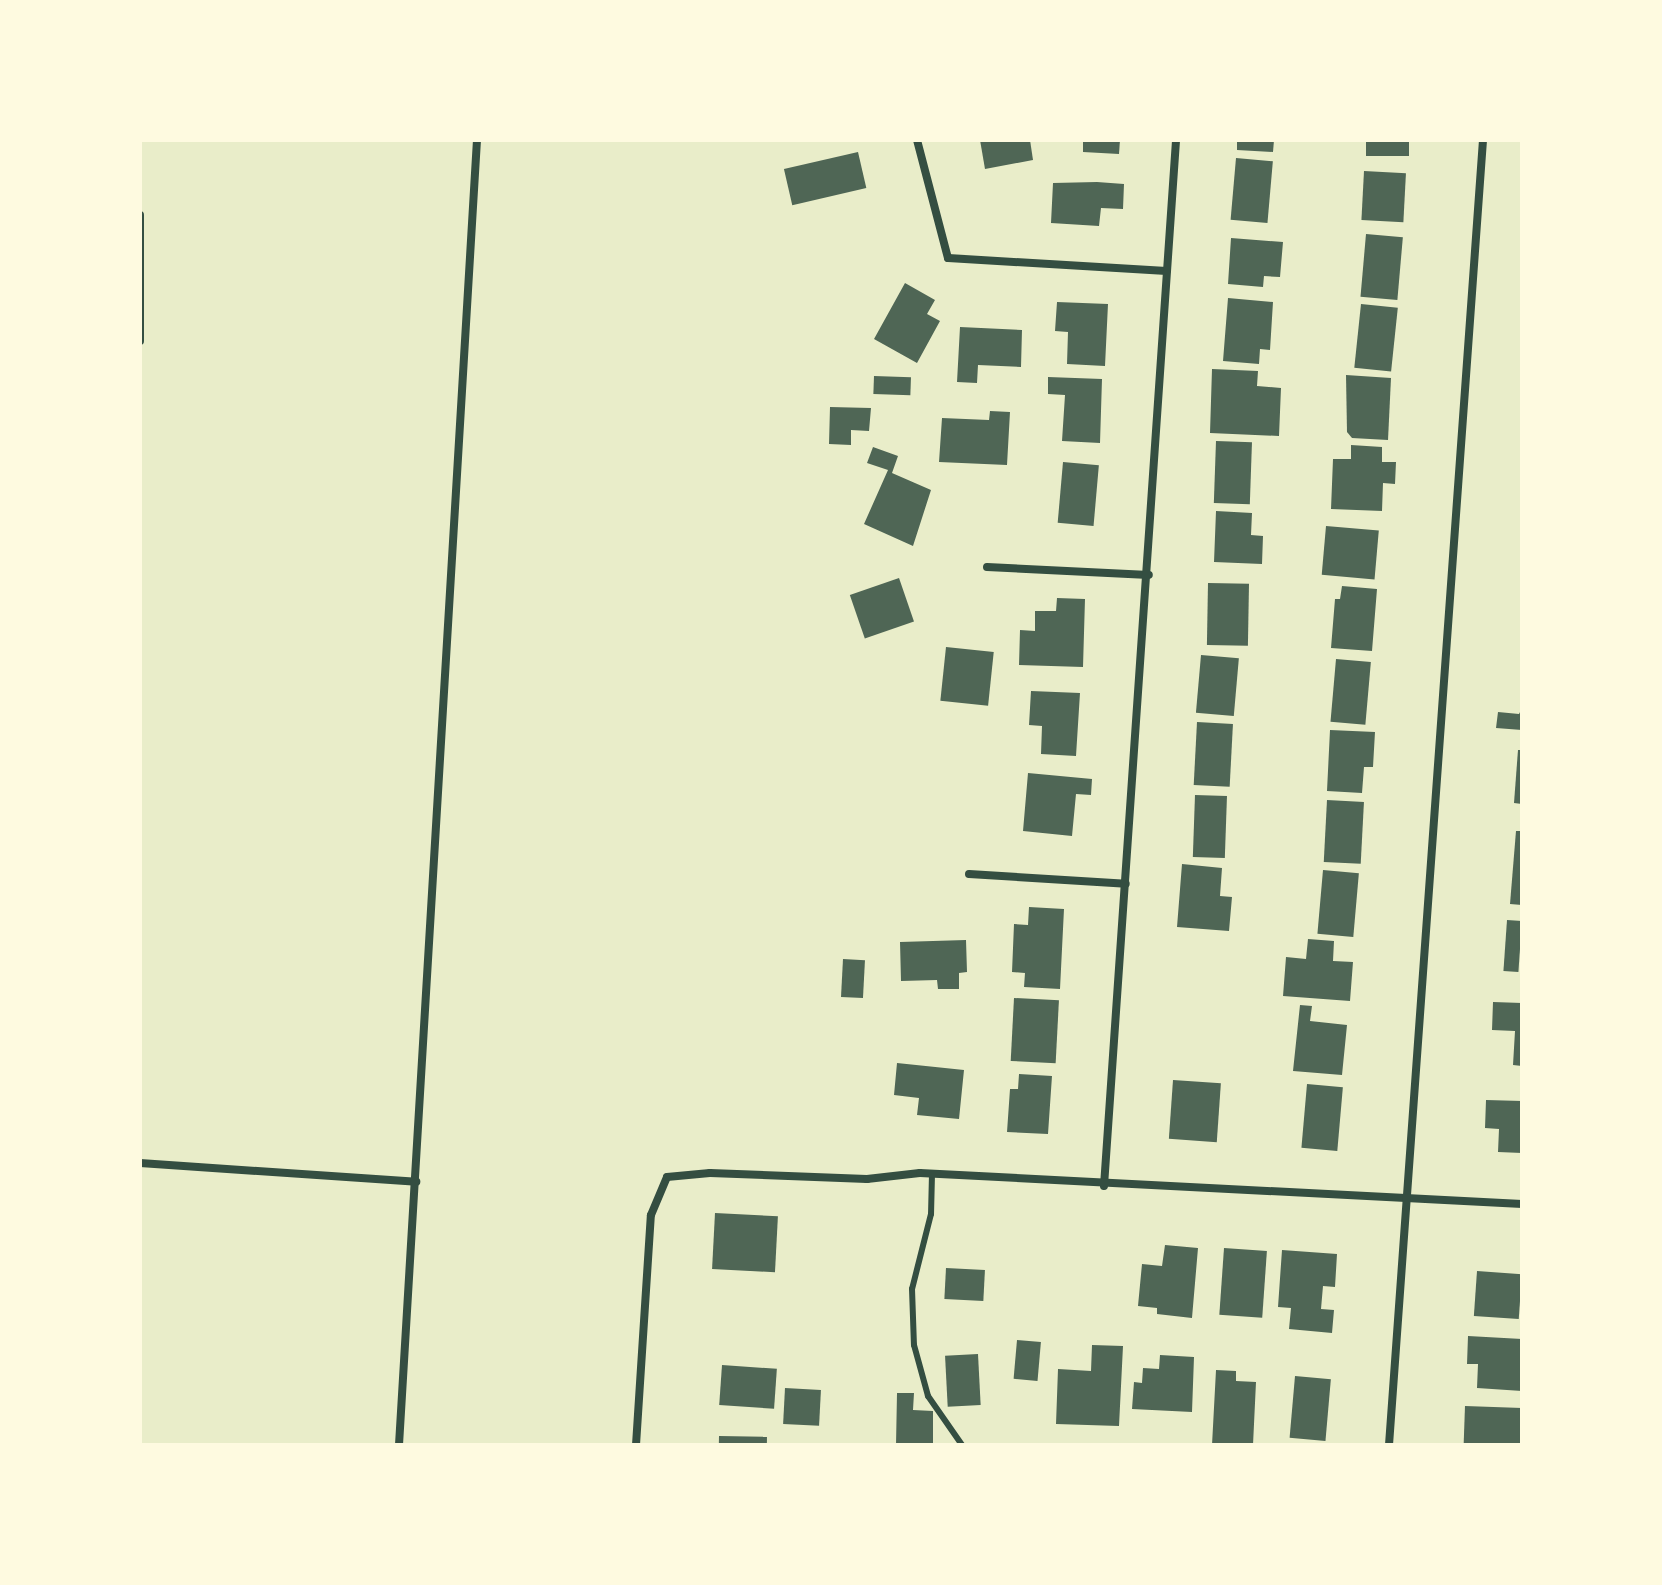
<!DOCTYPE html>
<html>
<head>
<meta charset="utf-8">
<style>
  body { margin:0 }
  #map { position:relative; width:1662px; height:1585px; overflow:hidden; background:#e9edc9; font-family:"Fira Sans",sans-serif }
  div>[style] { position:absolute }
  .building>* { inset:0; background:#4f6655; transform-origin:0 0 }
  .service>* { height:6px; margin:-3px; padding:0 3px; transform-origin:3px; border-radius:3px; background:#344e41 }
  .minor>* { height:8px; margin:-4px; padding:0 4px; transform-origin:4px; border-radius:4px; background:#344e41 }
  span { translate:-50% -50%; white-space:nowrap; text-align:center; line-height:1.15; -webkit-text-stroke:8px #fefae0; paint-order:stroke }
  .frame { position:absolute; inset:0; border:142px solid #fefae0; pointer-events:none }
</style>
</head>
<body>
<div id="map">
  <div class="building">
    <i style="clip-path:polygon(980px 140px,1030px 140px,1033px 160px,985px 169px)"></i>
    <i style="clip-path:polygon(1083px 140px,1120px 140px,1119px 154px,1083px 152px)"></i>
    <i style="clip-path:polygon(1237px 140px,1274px 140px,1273px 152px,1237px 150px)"></i>
    <i style="left:1366px;top:140px;width:43px;height:16px"></i>
    <i style="left:858px;top:152px;width:37px;height:76px;rotate:77deg"></i>
    <i style="left:1236px;top:158px;width:37px;height:62px;rotate:5deg"></i>
    <i style="left:1364px;top:171px;width:42px;height:49px;rotate:3deg"></i>
    <i style="clip-path:polygon(1097px 182px,1124px 184px,1123px 209px,1101px 208px,1099px 226px,1051px 223px,1053px 183px)"></i>
    <i style="left:1366px;top:234px;width:37px;height:63px;rotate:5deg"></i>
    <i style="clip-path:polygon(1231px 238px,1283px 242px,1280px 277px,1264px 276px,1263px 287px,1228px 284px)"></i>
    <i style="clip-path:polygon(905px 283px,935px 300px,927px 314px,940px 321px,917px 363px,874px 339px)"></i>
    <i style="clip-path:polygon(1228px 298px,1273px 302px,1270px 350px,1260px 349px,1259px 364px,1223px 361px)"></i>
    <i style="clip-path:polygon(1057px 302px,1108px 304px,1105px 366px,1067px 364px,1068px 332px,1055px 331px)"></i>
    <i style="left:1361px;top:304px;width:37px;height:64px;rotate:6deg"></i>
    <i style="clip-path:polygon(960px 327px,1022px 330px,1021px 367px,978px 365px,977px 383px,957px 382px)"></i>
    <i style="clip-path:polygon(1212px 369px,1258px 371px,1257px 386px,1281px 388px,1279px 436px,1210px 433px)"></i>
    <i style="clip-path:polygon(1346px 375px,1391px 378px,1388px 440px,1352px 438px,1347px 432px)"></i>
    <i style="left:874px;top:376px;width:37px;height:18px;rotate:2deg"></i>
    <i style="clip-path:polygon(1048px 377px,1102px 379px,1100px 443px,1062px 441px,1065px 395px,1048px 394px)"></i>
    <i style="clip-path:polygon(830px 407px,871px 408px,869px 431px,851px 430px,851px 445px,829px 444px)"></i>
    <i style="clip-path:polygon(990px 411px,1010px 412px,1007px 465px,939px 462px,942px 418px,989px 420px)"></i>
    <i style="left:1216px;top:441px;width:36px;height:62px;rotate:2deg"></i>
    <i style="clip-path:polygon(1351px 445px,1382px 447px,1382px 462px,1396px 462px,1395px 484px,1383px 483px,1382px 511px,1331px 509px,1333px 459px,1351px 459px)"></i>
    <i style="clip-path:polygon(873px 447px,898px 456px,892px 473px,931px 490px,913px 546px,864px 524px,888px 470px,867px 463px)"></i>
    <i style="left:1063px;top:462px;width:36px;height:61px;rotate:5deg"></i>
    <i style="clip-path:polygon(1216px 511px,1252px 513px,1251px 535px,1263px 536px,1262px 564px,1214px 562px)"></i>
    <i style="left:1326px;top:526px;width:53px;height:49px;rotate:5deg"></i>
    <i style="left:899px;top:578px;width:46px;height:52px;rotate:71deg"></i>
    <i style="left:1208px;top:583px;width:41px;height:62px;rotate:1deg"></i>
    <i style="clip-path:polygon(1342px 586px,1377px 589px,1372px 651px,1331px 648px,1335px 599px,1340px 599px)"></i>
    <i style="clip-path:polygon(1057px 598px,1085px 599px,1083px 667px,1019px 665px,1020px 630px,1035px 631px,1035px 611px,1056px 611px)"></i>
    <i style="left:946px;top:647px;width:48px;height:54px;rotate:6deg"></i>
    <i style="left:1201px;top:655px;width:38px;height:58px;rotate:5deg"></i>
    <i style="left:1336px;top:659px;width:35px;height:63px;rotate:5deg"></i>
    <i style="clip-path:polygon(1031px 691px,1080px 693px,1076px 756px,1041px 754px,1042px 726px,1029px 725px)"></i>
    <i style="clip-path:polygon(1522px 708px,1522px 730px,1496px 728px,1498px 712px,1519px 714px)"></i>
    <i style="left:1197px;top:722px;width:36px;height:63px;rotate:3deg"></i>
    <i style="clip-path:polygon(1330px 730px,1375px 732px,1373px 767px,1364px 767px,1362px 793px,1327px 791px)"></i>
    <i style="clip-path:polygon(1518px 750px,1522px 750px,1522px 804px,1514px 803px)"></i>
    <i style="clip-path:polygon(1028px 773px,1092px 779px,1091px 795px,1076px 794px,1072px 836px,1023px 831px)"></i>
    <i style="left:1195px;top:795px;width:32px;height:62px;rotate:2deg"></i>
    <i style="left:1327px;top:800px;width:37px;height:62px;rotate:3deg"></i>
    <i style="clip-path:polygon(1516px 831px,1522px 831px,1522px 905px,1510px 904px)"></i>
    <i style="clip-path:polygon(1182px 864px,1222px 868px,1220px 896px,1232px 897px,1229px 931px,1177px 927px)"></i>
    <i style="left:1323px;top:870px;width:36px;height:64px;rotate:5deg"></i>
    <i style="clip-path:polygon(1029px 907px,1064px 909px,1060px 989px,1024px 987px,1025px 973px,1012px 972px,1014px 924px,1028px 925px)"></i>
    <i style="left:1507px;top:920px;width:15px;height:51px;rotate:4deg"></i>
    <i style="clip-path:polygon(1308px 939px,1334px 941px,1333px 961px,1353px 962px,1350px 1001px,1283px 996px,1286px 957px,1306px 959px)"></i>
    <i style="clip-path:polygon(966px 940px,967px 972px,959px 973px,959px 989px,938px 989px,937px 980px,901px 981px,900px 942px)"></i>
    <i style="left:843px;top:959px;width:22px;height:38px;rotate:3deg"></i>
    <i style="left:1014px;top:998px;width:45px;height:63px;rotate:3deg"></i>
    <i style="clip-path:polygon(1493px 1002px,1522px 1003px,1522px 1066px,1513px 1065px,1515px 1031px,1492px 1030px)"></i>
    <i style="clip-path:polygon(1300px 1005px,1312px 1006px,1310px 1021px,1347px 1025px,1342px 1075px,1293px 1071px)"></i>
    <i style="clip-path:polygon(897px 1063px,964px 1070px,959px 1119px,917px 1115px,919px 1098px,894px 1095px)"></i>
    <i style="clip-path:polygon(1019px 1074px,1052px 1076px,1048px 1134px,1007px 1132px,1010px 1089px,1018px 1089px)"></i>
    <i style="left:1173px;top:1080px;width:48px;height:59px;rotate:4deg"></i>
    <i style="left:1307px;top:1084px;width:36px;height:64px;rotate:5deg"></i>
    <i style="clip-path:polygon(1486px 1100px,1522px 1101px,1522px 1153px,1498px 1152px,1499px 1129px,1485px 1128px)"></i>
    <i style="left:715px;top:1213px;width:63px;height:56px;rotate:3deg"></i>
    <i style="clip-path:polygon(1165px 1245px,1198px 1248px,1192px 1318px,1157px 1314px,1157px 1308px,1138px 1306px,1142px 1264px,1162px 1266px)"></i>
    <i style="left:1224px;top:1248px;width:43px;height:67px;rotate:4deg"></i>
    <i style="clip-path:polygon(1282px 1250px,1337px 1254px,1335px 1287px,1323px 1286px,1321px 1309px,1334px 1310px,1332px 1333px,1289px 1329px,1291px 1308px,1278px 1307px)"></i>
    <i style="left:946px;top:1268px;width:39px;height:31px;rotate:3deg"></i>
    <i style="left:1477px;top:1271px;width:45px;height:45px;rotate:4deg"></i>
    <i style="clip-path:polygon(1468px 1336px,1522px 1339px,1522px 1391px,1477px 1388px,1478px 1364px,1467px 1364px)"></i>
    <i style="left:1017px;top:1340px;width:24px;height:39px;rotate:5deg"></i>
    <i style="clip-path:polygon(1092px 1345px,1123px 1346px,1119px 1426px,1056px 1424px,1058px 1369px,1091px 1371px)"></i>
    <i style="left:978px;top:1354px;width:51px;height:33px;rotate:87deg"></i>
    <i style="clip-path:polygon(1160px 1355px,1194px 1357px,1192px 1412px,1132px 1409px,1134px 1382px,1142px 1383px,1143px 1368px,1159px 1369px)"></i>
    <i style="left:722px;top:1365px;width:55px;height:40px;rotate:4deg"></i>
    <i style="clip-path:polygon(1216px 1370px,1236px 1371px,1236px 1381px,1256px 1382px,1253px 1445px,1212px 1445px)"></i>
    <i style="left:1295px;top:1376px;width:36px;height:62px;rotate:5deg"></i>
    <i style="left:785px;top:1388px;width:36px;height:36px;rotate:3deg"></i>
    <i style="clip-path:polygon(897px 1393px,914px 1393px,913px 1410px,933px 1411px,933px 1445px,896px 1445px)"></i>
    <i style="left:1465px;top:1406px;width:57px;height:39px;rotate:2deg"></i>
    <i style="left:719px;top:1436px;width:48px;height:9px;rotate:1deg"></i>
  </div>
  <div class="service">
    <i style="left:932px;top:1174px;width:40px;rotate:91.4deg"></i>
    <i style="left:931px;top:1214px;width:77px;rotate:104.2deg"></i>
    <i style="left:912px;top:1289px;width:56px;rotate:88deg"></i>
    <i style="left:914px;top:1345px;width:53px;rotate:74.6deg"></i>
    <i style="left:928px;top:1396px;width:60px;rotate:55.2deg"></i>
  </div>
  <div class="minor">
    <i style="left:917px;top:140px;width:122px;rotate:75.3deg"></i>
    <i style="left:948px;top:258px;width:219px;rotate:3.4deg"></i>
    <i style="left:140px;top:215px;width:126px;rotate:90deg"></i>
    <i style="left:987px;top:567px;width:162px;rotate:2.8deg"></i>
    <i style="left:969px;top:874px;width:157px;rotate:3.6deg"></i>
    <i style="left:140px;top:1163px;width:277px;rotate:3.9deg"></i>
    <i style="left:1104px;top:1186px;width:1048px;rotate:-86.06deg"></i>
    <i style="left:399px;top:1445px;width:1307px;rotate:-86.58deg"></i>
    <i style="left:636px;top:1445px;width:230px;rotate:-86.3deg"></i>
    <i style="left:651px;top:1215px;width:41px;rotate:-67.2deg"></i>
    <i style="left:667px;top:1177px;width:43px;rotate:-5.3deg"></i>
    <i style="left:710px;top:1173px;width:157px;rotate:2.2deg"></i>
    <i style="left:867px;top:1179px;width:53px;rotate:-6.5deg"></i>
    <i style="left:920px;top:1173px;width:603px;rotate:2.95deg"></i>
    <i style="left:1389px;top:1445px;width:1308px;rotate:-85.88deg"></i>
  </div>
  <div class="frame"></div>
</div>
</body>
</html>
